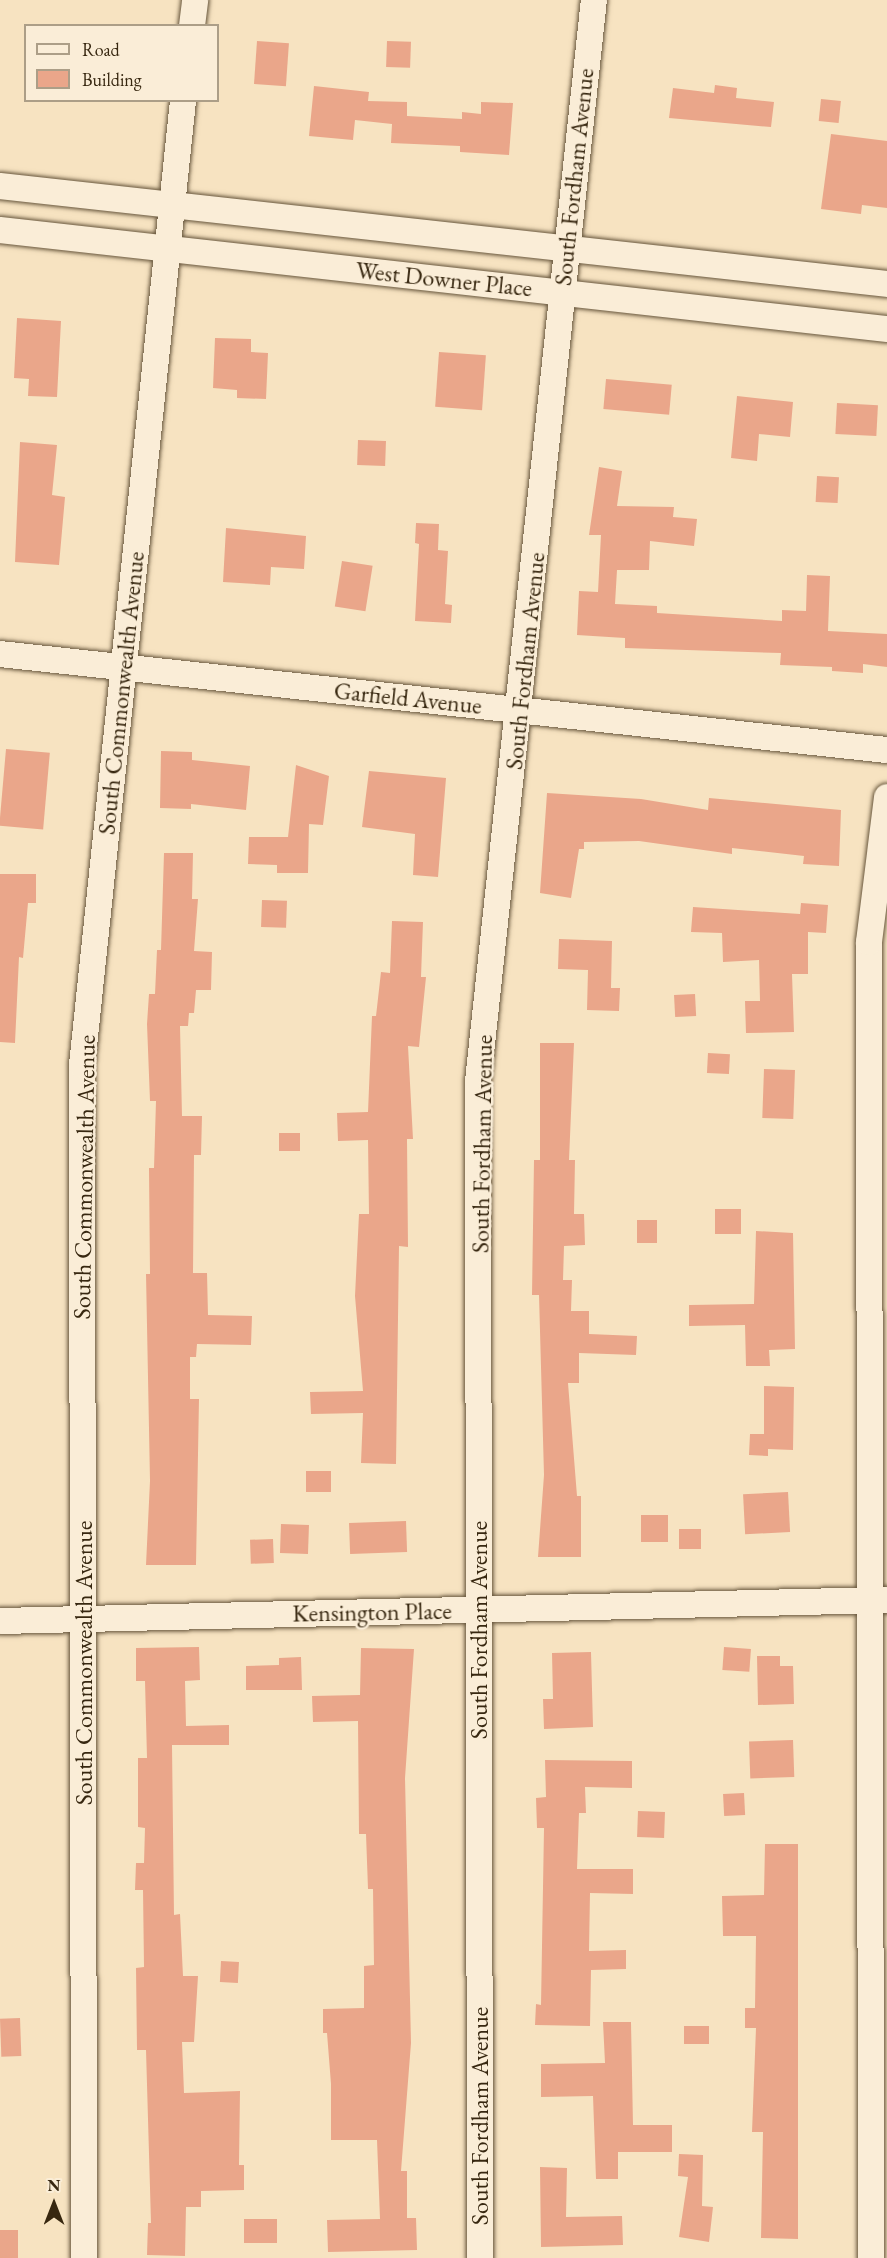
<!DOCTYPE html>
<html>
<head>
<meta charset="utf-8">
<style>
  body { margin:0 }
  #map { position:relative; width:887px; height:2258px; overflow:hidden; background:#f7e3c1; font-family:"EB Garamond",serif }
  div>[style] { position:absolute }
  .building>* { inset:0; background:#eaa68a; transform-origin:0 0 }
  .roads { filter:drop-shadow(0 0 2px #67563c) drop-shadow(0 0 2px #67563c) }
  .minor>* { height:26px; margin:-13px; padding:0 13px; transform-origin:13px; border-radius:13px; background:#faedd7 }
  span { translate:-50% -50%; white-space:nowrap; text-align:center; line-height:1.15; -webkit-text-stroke:5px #faedd7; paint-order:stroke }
  .street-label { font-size:24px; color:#372710 }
  .legend { position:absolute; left:24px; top:24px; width:195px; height:78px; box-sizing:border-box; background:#faedd7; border:2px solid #ac9e87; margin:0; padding:8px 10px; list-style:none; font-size:18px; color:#372710 }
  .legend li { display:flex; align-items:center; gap:12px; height:30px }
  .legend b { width:30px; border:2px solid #ac9e87 }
  .north { position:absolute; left:24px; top:2174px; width:60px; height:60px; -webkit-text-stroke:4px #faedd7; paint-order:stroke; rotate:0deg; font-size:16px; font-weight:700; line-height:24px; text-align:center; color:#372710 }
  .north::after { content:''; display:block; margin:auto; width:21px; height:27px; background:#372710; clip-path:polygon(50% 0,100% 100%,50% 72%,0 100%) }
</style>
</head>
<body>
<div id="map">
  <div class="building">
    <i style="left:257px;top:41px;width:32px;height:43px;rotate:4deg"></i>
    <i style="left:387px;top:41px;width:24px;height:26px;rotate:2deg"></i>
    <i style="clip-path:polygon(715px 85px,737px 88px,736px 98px,774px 102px,771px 127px,669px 118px,673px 88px,714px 93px)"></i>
    <i style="clip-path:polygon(314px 86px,369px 92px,368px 101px,407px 102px,407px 116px,462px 119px,462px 112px,481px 114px,481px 102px,513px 103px,509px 155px,460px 152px,460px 146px,391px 143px,392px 124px,355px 120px,353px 140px,309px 136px)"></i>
    <i style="left:821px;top:99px;width:20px;height:22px;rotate:6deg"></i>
    <i style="clip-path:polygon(831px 134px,887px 141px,887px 208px,862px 205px,861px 214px,821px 209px)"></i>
    <i style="clip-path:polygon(17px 318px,61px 321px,57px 397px,28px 396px,29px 379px,14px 378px)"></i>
    <i style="clip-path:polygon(215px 338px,251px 339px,251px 352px,268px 353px,266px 399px,237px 398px,237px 390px,213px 388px)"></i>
    <i style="left:439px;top:352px;width:47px;height:55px;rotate:4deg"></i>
    <i style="left:606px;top:379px;width:66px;height:30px;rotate:5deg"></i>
    <i style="clip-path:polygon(737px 396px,793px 402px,790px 437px,759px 434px,757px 461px,731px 458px)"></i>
    <i style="left:837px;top:403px;width:41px;height:31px;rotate:3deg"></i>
    <i style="left:358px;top:440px;width:28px;height:25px;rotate:2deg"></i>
    <i style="clip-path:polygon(20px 442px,57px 445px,52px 495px,65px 497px,59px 565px,15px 562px)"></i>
    <i style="clip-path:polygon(599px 467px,622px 471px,617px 506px,674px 507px,673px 517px,697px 519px,694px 546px,650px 541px,649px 570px,617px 570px,615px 604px,657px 606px,657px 613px,782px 621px,782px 610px,806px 611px,807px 575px,830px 576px,828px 631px,887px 634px,887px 667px,863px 664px,863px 673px,832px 671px,832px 667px,780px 665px,781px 653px,625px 648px,625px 638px,577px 635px,579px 591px,598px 592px,601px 535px,589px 535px)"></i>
    <i style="left:817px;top:476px;width:22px;height:26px;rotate:3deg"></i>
    <i style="clip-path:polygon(416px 523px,439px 524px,438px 550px,448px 551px,445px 604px,452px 605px,451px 623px,415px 621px,419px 544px,415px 543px)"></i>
    <i style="clip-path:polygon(226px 528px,306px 536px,304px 569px,271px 567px,270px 585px,223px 582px)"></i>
    <i style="left:342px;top:561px;width:31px;height:46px;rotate:9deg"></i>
    <i style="left:6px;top:749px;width:44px;height:77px;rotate:5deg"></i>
    <i style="clip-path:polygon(161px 751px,192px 752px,192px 760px,250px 766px,246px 810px,191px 804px,191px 809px,160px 808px)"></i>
    <i style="clip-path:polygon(296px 765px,329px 776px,323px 825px,309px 824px,308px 873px,277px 873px,277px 865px,248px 864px,249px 837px,288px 837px)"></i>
    <i style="clip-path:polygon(369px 771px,446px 778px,438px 877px,413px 875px,415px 834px,362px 827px)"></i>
    <i style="clip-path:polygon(547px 793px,641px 799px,708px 810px,709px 798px,841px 810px,839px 866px,803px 864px,804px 856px,732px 848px,732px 854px,639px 841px,584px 842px,584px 849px,579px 849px,571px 898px,540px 893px)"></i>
    <i style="clip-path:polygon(164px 853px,193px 853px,192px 899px,198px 899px,194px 951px,212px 952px,211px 990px,196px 990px,194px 1013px,189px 1013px,188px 1026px,180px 1026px,182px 1116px,202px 1116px,201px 1155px,194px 1155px,193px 1273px,207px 1273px,208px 1315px,252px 1316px,251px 1345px,197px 1344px,196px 1357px,190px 1357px,190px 1399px,199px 1399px,196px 1565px,146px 1565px,150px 1481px,146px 1274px,150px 1274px,149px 1168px,154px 1168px,156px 1101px,150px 1101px,147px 1024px,149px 994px,155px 994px,157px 950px,161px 950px)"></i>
    <i style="clip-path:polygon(0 874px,36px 874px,36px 903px,28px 903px,23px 958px,19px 957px,15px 1043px,0 1042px)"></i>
    <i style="left:262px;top:900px;width:25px;height:27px;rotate:2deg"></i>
    <i style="clip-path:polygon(801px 903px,828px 905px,826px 933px,808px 932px,808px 974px,792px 974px,794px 1032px,746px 1033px,745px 1001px,760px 1001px,759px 960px,723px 962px,722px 933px,691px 932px,693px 907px,800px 914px)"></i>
    <i style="clip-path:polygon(392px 921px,423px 922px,421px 977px,426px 977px,419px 1047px,408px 1046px,413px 1139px,407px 1139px,408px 1247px,399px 1246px,396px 1464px,361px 1463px,363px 1413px,311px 1414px,310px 1392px,363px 1391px,355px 1296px,359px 1214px,369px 1214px,368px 1140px,338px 1141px,337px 1113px,368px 1112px,372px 1016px,376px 1016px,381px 972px,390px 973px)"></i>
    <i style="clip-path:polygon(559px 939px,612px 941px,611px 988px,620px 988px,619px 1011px,587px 1010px,588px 970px,558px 969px)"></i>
    <i style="left:695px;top:994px;width:22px;height:21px;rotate:87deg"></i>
    <i style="clip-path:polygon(540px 1043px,574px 1043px,569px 1160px,575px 1160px,574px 1214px,584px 1214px,585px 1245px,564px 1246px,563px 1280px,572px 1280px,571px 1311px,589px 1311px,589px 1334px,637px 1336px,636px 1355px,579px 1353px,579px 1383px,568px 1383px,577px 1496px,581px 1496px,581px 1557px,538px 1557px,544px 1475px,539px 1295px,532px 1295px,534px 1160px,540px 1160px)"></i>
    <i style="left:708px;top:1053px;width:22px;height:20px;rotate:3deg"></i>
    <i style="left:764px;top:1069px;width:31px;height:49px;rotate:2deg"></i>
    <i style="left:279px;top:1133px;width:21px;height:18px"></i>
    <i style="left:741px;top:1209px;width:25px;height:26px;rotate:90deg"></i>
    <i style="left:637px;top:1220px;width:20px;height:23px"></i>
    <i style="clip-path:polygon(756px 1231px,793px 1233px,795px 1349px,769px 1350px,770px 1366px,746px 1366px,745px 1325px,689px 1326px,689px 1305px,754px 1304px)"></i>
    <i style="clip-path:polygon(764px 1386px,794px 1387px,793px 1450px,768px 1449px,768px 1456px,749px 1455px,750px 1434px,764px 1434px)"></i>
    <i style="left:306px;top:1471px;width:25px;height:21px"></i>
    <i style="left:788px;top:1492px;width:40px;height:45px;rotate:87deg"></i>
    <i style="left:641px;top:1515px;width:27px;height:27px"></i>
    <i style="left:406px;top:1521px;width:31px;height:57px;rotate:88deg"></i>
    <i style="left:281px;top:1524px;width:28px;height:29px;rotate:2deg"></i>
    <i style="left:679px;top:1529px;width:22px;height:20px"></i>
    <i style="left:273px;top:1539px;width:24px;height:23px;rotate:88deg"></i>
    <i style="clip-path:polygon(199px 1647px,200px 1680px,185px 1681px,186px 1726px,229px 1725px,229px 1745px,172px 1745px,174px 1915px,180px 1914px,183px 1976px,198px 1976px,194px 2042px,182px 2042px,184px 2093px,240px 2091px,239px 2165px,244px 2165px,244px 2190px,201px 2191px,201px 2207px,186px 2207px,185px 2256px,147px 2255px,148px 2223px,151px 2223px,146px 2050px,137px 2050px,136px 1968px,144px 1967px,143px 1890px,135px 1890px,136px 1863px,144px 1863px,145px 1828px,138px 1827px,138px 1758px,147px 1758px,145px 1681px,136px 1681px,136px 1648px)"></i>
    <i style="left:724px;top:1647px;width:27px;height:23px;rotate:4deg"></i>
    <i style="clip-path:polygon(361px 1648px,414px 1649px,405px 1778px,411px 2043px,401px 2171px,407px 2171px,407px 2218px,416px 2218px,417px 2250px,328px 2252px,327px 2220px,380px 2219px,377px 2140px,331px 2140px,331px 2084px,327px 2033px,323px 2033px,323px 2009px,364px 2008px,364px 1966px,374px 1965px,373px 1889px,368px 1889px,366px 1834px,359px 1834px,358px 1721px,313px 1722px,312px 1696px,360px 1695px)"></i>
    <i style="clip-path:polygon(591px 1652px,593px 1727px,544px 1729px,543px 1699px,553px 1699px,552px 1653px)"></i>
    <i style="clip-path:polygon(757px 1656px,780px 1656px,780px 1666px,793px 1666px,794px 1704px,758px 1705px)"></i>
    <i style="clip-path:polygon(301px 1657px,302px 1690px,246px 1690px,246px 1666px,279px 1665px,279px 1658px)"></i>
    <i style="left:793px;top:1740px;width:37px;height:44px;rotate:88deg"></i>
    <i style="clip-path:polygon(545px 1760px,632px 1761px,632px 1788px,585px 1787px,586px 1813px,579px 1813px,577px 1869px,633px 1869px,633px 1894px,590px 1893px,589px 1951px,626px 1950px,626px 1969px,591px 1970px,590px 2026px,535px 2025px,536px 2004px,541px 2005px,544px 1828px,537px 1828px,536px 1798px,546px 1797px)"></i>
    <i style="left:744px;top:1793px;width:22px;height:21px;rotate:87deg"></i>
    <i style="left:638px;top:1811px;width:27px;height:26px;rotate:2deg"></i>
    <i style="clip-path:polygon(765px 1844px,798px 1844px,798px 2239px,761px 2238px,763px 2132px,752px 2132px,756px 2028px,745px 2028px,745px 2008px,755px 2008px,756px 1936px,723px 1936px,722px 1896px,764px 1895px)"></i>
    <i style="left:221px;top:1961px;width:18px;height:21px;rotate:3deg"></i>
    <i style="left:20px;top:2018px;width:38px;height:20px;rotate:88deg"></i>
    <i style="clip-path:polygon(603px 2022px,631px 2022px,633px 2125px,672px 2125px,672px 2152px,618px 2152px,618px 2179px,596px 2179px,593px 2096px,541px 2097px,541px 2064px,605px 2063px)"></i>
    <i style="left:684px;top:2026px;width:25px;height:18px"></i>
    <i style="clip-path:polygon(679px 2154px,703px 2155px,702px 2206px,713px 2207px,709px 2242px,679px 2237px,688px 2177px,678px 2176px)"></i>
    <i style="clip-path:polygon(540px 2167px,567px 2168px,566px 2217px,622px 2216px,623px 2245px,541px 2247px)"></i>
    <i style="left:244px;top:2219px;width:33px;height:24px"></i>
    <i style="left:0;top:2230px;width:18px;height:28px"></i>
  </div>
  <div class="roads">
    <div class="minor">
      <i style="left:192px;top:26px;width:26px;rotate:-83deg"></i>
      <i style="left:0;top:186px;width:892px;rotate:6.3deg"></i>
      <i style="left:0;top:230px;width:893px;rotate:6.37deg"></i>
      <i style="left:0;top:654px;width:892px;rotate:6.18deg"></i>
      <i style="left:0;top:1621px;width:887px;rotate:-1.36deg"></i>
      <i style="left:84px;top:2258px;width:1193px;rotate:-90.1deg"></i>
      <i style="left:82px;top:1065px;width:970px;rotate:-84.02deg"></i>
      <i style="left:480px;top:2258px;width:1177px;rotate:-90.1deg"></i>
      <i style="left:478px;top:1081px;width:1087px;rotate:-83.88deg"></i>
      <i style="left:871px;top:2258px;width:1316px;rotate:-90.09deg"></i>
      <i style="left:869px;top:942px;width:146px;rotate:-82.9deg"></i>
    </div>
  </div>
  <div class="street-label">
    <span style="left:574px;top:177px;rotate:-84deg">South Fordham Avenue</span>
    <span style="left:444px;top:279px;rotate:6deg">West Downer Place</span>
    <span style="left:525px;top:661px;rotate:-84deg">South Fordham Avenue</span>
    <span style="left:121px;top:693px;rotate:-84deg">South Commonwealth Avenue</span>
    <span style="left:408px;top:698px;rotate:6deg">Garfield Avenue</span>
    <span style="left:482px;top:1144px;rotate:-89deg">South Fordham Avenue</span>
    <span style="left:84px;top:1177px;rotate:-89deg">South Commonwealth Avenue</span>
    <span style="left:372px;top:1612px;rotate:-1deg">Kensington Place</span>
    <span style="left:479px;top:1630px;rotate:-90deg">South Fordham Avenue</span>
    <span style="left:84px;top:1663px;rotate:-90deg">South Commonwealth Avenue</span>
    <span style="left:480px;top:2116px;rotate:-90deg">South Fordham Avenue</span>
  </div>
  <ul class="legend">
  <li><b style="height:8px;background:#faedd7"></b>Road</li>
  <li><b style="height:16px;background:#eaa68a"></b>Building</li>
  </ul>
  <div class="north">N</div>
</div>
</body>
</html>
